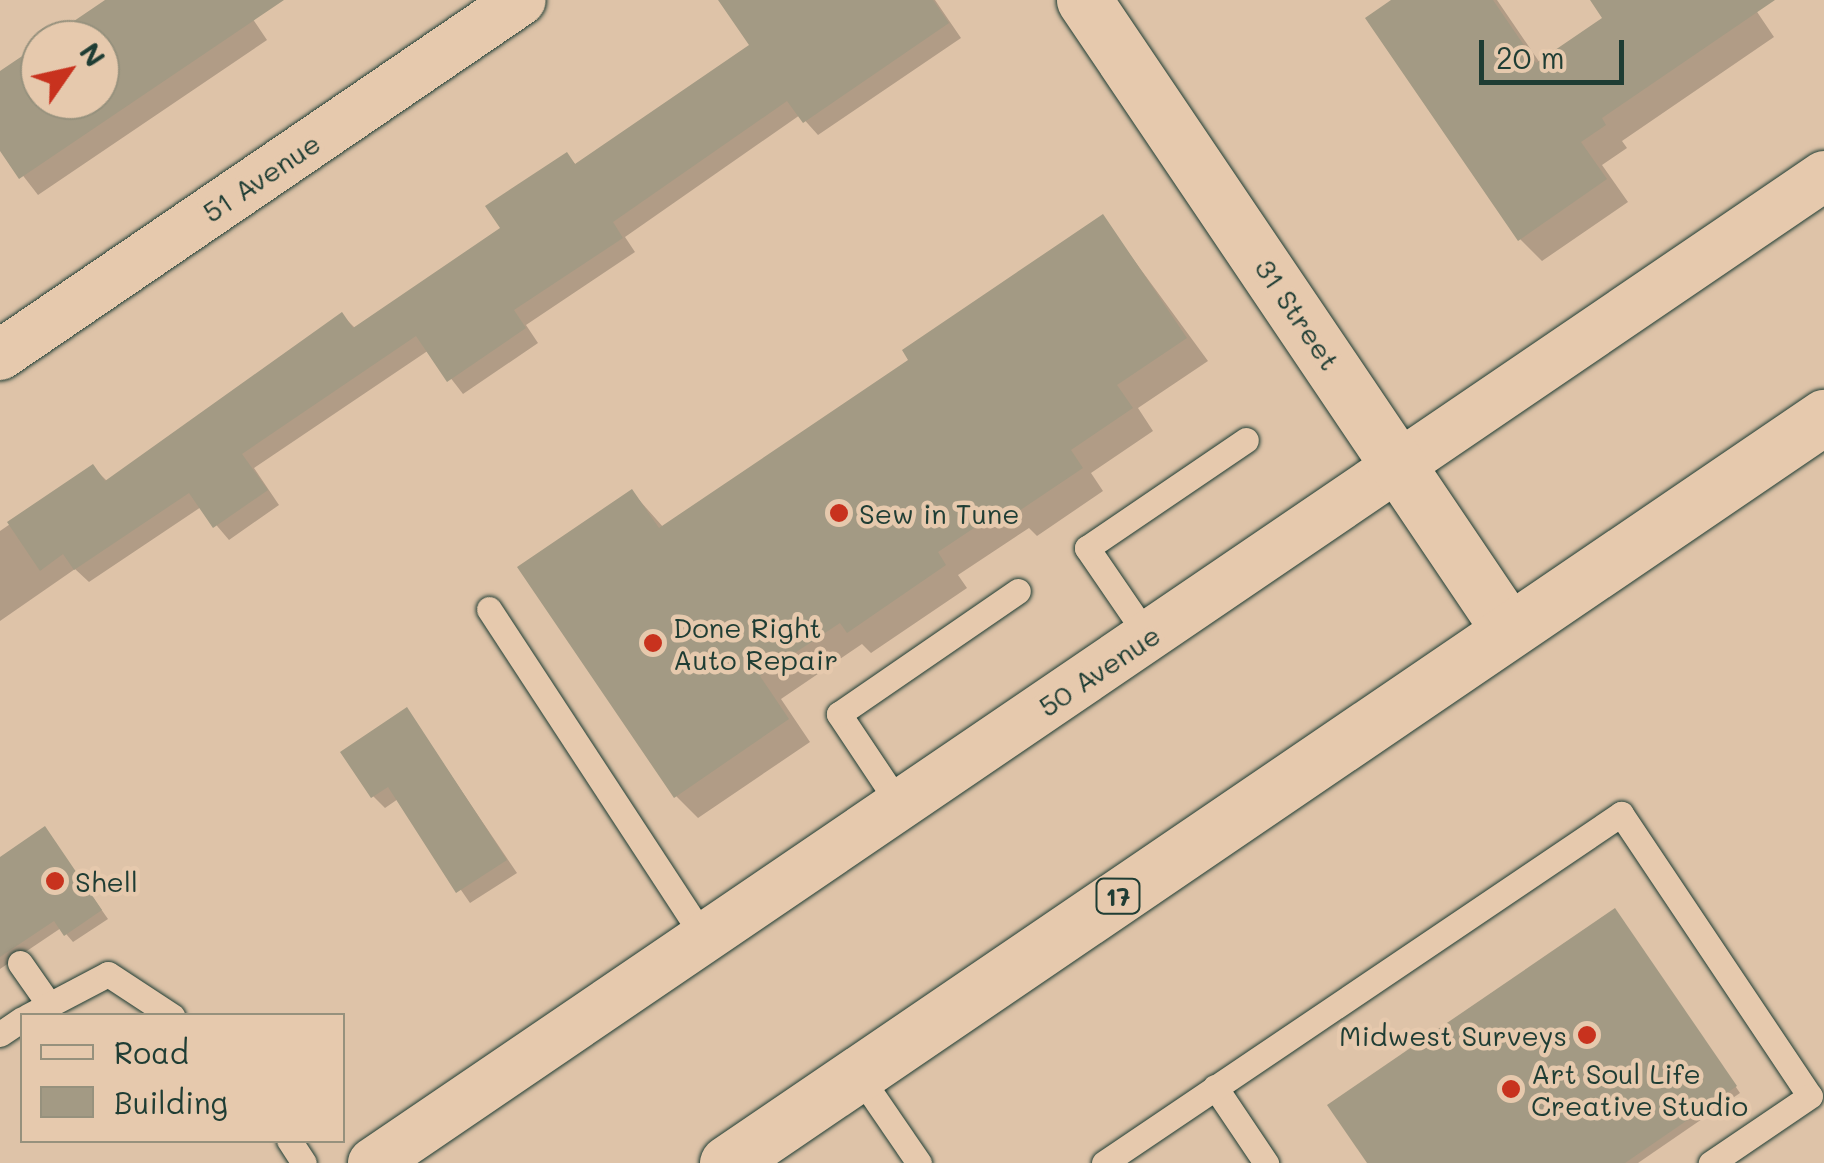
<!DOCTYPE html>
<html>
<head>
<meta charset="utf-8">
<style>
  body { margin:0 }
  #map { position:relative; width:1824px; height:1163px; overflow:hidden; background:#dec3a8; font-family:Mali,sans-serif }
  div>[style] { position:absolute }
  .shadow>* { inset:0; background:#0003 }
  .building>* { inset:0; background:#a39a84 }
  .roads { filter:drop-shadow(0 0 2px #1f3d34) drop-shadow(0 0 2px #1f3d34) }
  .service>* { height:25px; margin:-12.5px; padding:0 12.5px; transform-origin:12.5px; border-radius:12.5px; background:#e6c9ad }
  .minor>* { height:50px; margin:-25px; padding:0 25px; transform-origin:25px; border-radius:25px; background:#e6c9ad }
  .tertiary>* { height:55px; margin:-27.5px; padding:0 27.5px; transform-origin:27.5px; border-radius:27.5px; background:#e6c9ad }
  .primary>* { height:55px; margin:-27.5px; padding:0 27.5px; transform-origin:27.5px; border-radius:27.5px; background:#e6c9ad }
  .dots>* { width:28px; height:28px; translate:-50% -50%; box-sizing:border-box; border:5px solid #e6c9ad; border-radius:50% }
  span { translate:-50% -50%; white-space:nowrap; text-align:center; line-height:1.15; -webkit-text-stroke:9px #e6c9ad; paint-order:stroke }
  .shield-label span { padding:2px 8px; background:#e6c9ad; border:2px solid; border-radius:8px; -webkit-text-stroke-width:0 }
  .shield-label { font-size:25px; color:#1f3d34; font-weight:700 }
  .street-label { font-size:28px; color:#1f3d34 }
  .poi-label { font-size:28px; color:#1f3d34 }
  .left { translate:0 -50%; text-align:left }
  .right { translate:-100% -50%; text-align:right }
  .legend { position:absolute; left:20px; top:1013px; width:325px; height:130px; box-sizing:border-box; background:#e6c9ad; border:2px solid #96917d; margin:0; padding:12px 18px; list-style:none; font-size:30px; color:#1f3d34 }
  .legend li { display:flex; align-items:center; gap:20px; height:50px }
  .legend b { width:50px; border:2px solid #96917d }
  .north { position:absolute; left:20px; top:20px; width:100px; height:100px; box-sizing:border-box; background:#e6c9ad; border:2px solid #96917d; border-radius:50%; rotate:56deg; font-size:28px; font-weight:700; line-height:40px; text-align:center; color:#1f3d34 }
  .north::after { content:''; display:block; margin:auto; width:35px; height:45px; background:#c8321e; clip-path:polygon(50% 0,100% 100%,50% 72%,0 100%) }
  .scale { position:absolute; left:1479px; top:40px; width:145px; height:45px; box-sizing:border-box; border:5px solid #1f3d34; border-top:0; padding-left:12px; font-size:30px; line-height:35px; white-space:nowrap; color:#1f3d34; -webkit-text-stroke:8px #e6c9ad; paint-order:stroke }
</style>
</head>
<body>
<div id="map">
  <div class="shadow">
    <i style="clip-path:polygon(110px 0,240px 0,267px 40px,38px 195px,0 146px,0 74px,40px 47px,40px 100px,100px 100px,100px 40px,50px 40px)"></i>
    <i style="clip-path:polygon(727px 0,935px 0,961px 38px,818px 135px,800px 115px,625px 237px,635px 252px,526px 325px,538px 343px,463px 394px,429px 350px,254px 468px,279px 505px,229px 540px,201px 507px,89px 582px,75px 569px,0 621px,0 531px,93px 467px,108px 482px,342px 315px,356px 329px,503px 229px,567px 155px,577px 166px,752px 45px)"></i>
    <i style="clip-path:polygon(1396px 0,1497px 0,1540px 63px,1606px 18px,1593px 0,1749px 0,1774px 37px,1622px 141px,1627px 148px,1602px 165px,1628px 202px,1542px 261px,1520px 239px)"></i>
    <i style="clip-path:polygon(1103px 218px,1208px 361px,1138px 408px,1153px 431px,1091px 473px,1103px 491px,1037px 536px,1029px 528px,958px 575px,967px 588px,871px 653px,862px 644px,781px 699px,810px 742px,698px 818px,676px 796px,632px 492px,664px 528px,912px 361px)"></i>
    <i style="clip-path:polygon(407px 710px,517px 873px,470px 903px,398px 799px,385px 808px,373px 796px)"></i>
    <i style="clip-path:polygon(45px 829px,108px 919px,73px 942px,61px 928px,0 969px,0 859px)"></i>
    <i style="clip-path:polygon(1620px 917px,1740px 1093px,1638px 1163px,1370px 1163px)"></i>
  </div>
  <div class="building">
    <i style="clip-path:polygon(105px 0,284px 0,19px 179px,0 151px,0 71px,40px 44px,40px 100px,100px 100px,100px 40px,46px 40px)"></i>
    <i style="clip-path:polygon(718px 0,933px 0,949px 23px,803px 123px,787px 101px,613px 222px,623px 238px,514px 310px,526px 328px,447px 382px,416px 336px,242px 454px,268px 490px,213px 528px,189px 493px,74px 570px,63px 554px,40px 571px,7px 522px,93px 464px,105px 481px,342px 312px,353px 328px,500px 228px,485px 206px,567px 152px,575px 164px,749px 45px)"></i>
    <i style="clip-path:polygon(1391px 0,1493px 0,1536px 63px,1602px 18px,1590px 0,1775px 0,1602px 118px,1606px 125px,1581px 142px,1607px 179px,1518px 241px,1365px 18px)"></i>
    <i style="clip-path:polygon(1103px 214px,1187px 338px,1117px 385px,1133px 408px,1071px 450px,1083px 468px,1013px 515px,1007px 506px,938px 552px,946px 565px,847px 633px,840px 623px,760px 676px,789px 719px,674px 798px,517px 567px,632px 489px,659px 528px,908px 360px,902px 350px)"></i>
    <i style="clip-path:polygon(407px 707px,507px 860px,456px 893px,388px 787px,371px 798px,340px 752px)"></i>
    <i style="clip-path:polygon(45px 826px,102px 910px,64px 936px,54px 921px,0 957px,0 857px)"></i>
    <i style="clip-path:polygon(1615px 908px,1737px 1086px,1625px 1163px,1367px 1163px,1327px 1105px)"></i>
  </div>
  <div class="roads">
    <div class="service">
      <i style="left:489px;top:609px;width:396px;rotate:56.8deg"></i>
      <i style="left:1148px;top:637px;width:108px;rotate:-124.4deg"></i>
      <i style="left:1087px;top:548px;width:192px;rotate:-34.2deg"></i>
      <i style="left:901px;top:807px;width:112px;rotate:-123.7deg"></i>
      <i style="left:839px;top:714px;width:217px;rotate:-34.5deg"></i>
      <i style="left:20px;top:963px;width:49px;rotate:55deg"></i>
      <i style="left:28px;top:1016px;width:90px;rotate:-27.7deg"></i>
      <i style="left:108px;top:974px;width:77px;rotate:33.3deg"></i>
      <i style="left:0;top:1034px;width:27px;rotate:-34deg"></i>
      <i style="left:858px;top:1074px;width:108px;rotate:55.6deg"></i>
      <i style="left:1215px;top:1087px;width:92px;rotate:56.1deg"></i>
      <i style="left:289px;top:1140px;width:27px;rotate:57deg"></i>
      <i style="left:1104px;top:1163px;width:624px;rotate:-34.02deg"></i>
      <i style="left:1621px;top:814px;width:339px;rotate:56.2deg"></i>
      <i style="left:1810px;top:1096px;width:120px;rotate:145.9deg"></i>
    </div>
    <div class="minor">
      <i style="left:0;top:355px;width:630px;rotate:-34.27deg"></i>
      <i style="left:373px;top:1163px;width:1755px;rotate:-34.22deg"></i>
    </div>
    <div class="tertiary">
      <i style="left:1084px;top:0;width:760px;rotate:56deg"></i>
    </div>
    <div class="primary">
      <i style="left:727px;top:1163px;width:1327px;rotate:-34.22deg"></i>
    </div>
  </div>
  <div class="dots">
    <i style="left:839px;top:513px;background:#c8321e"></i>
    <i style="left:653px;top:643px;background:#c8321e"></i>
    <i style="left:55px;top:881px;background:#c8321e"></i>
    <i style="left:1587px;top:1035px;background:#c8321e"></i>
    <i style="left:1511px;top:1089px;background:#c8321e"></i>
  </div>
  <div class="shield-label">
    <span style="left:1118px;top:896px">17</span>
  </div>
  <div class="street-label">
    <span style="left:261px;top:177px;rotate:-34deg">51 Avenue</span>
    <span style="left:1298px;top:314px;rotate:56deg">31 Street</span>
    <span style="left:1099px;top:670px;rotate:-34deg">50 Avenue</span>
  </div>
  <div class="poi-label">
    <span class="left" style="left:859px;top:513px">Sew in Tune</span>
    <span class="left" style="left:673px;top:643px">Done Right<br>Auto Repair</span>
    <span class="left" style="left:75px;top:881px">Shell</span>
    <span class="right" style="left:1567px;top:1035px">Midwest Surveys</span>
    <span class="left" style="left:1531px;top:1089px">Art Soul Life<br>Creative Studio</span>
  </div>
  <ul class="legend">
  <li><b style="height:12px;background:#e6c9ad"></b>Road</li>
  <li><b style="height:28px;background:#a39a84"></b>Building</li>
  </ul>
  <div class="north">N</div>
  <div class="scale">20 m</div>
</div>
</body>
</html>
